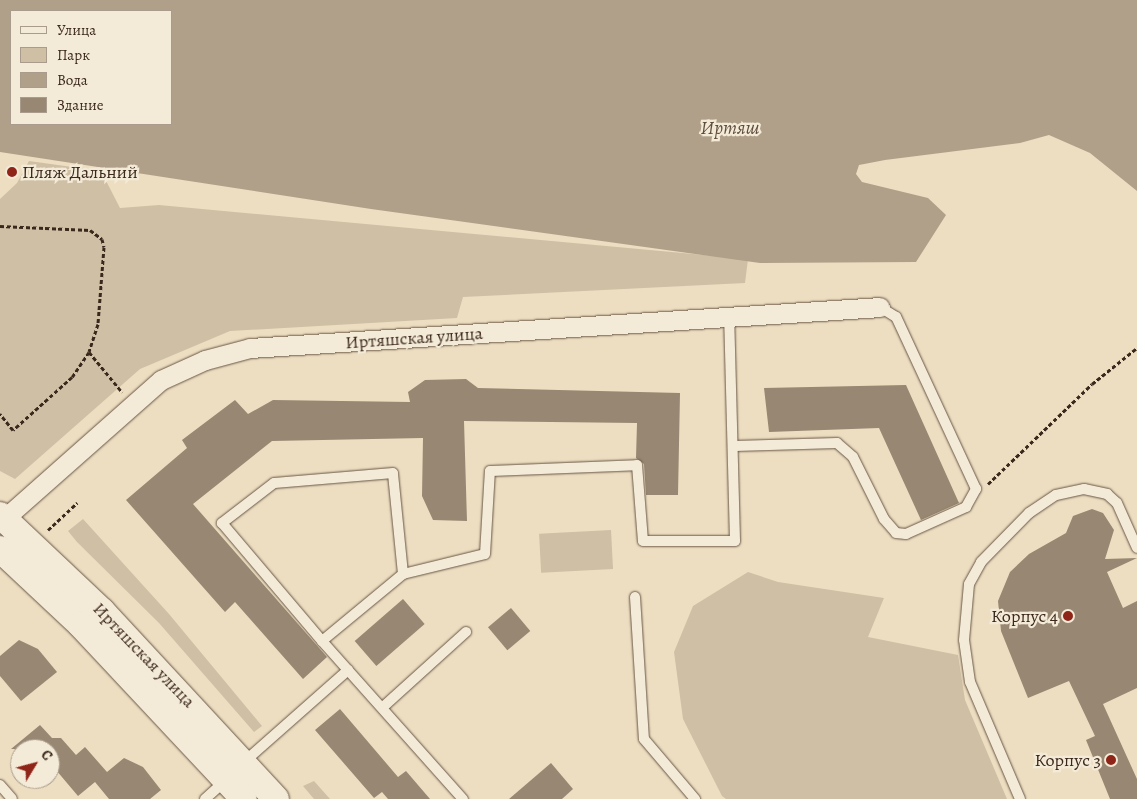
<!DOCTYPE html>
<html>
<head>
<meta charset="utf-8">
<style>
  body { margin:0 }
  #map { position:relative; width:1137px; height:799px; overflow:hidden; background:#eddec1; font-family:Alegreya,serif }
  div>[style] { position:absolute }
  .green>* { inset:0; background:#cfbfa5; transform-origin:0 0 }
  .water>* { inset:0; background:#b0a089 }
  .building>* { inset:0; background:#988772; transform-origin:0 0 }
  .path>* { height:3px; margin-top:-1.5px; transform-origin:0; background:repeating-linear-gradient(90deg,#3b281c 0 4px,transparent 0 6.5px) }
  .roads { filter:drop-shadow(0 0 1px #685645) drop-shadow(0 0 1px #685645) }
  .lane>* { height:10px; margin:-5px; padding:0 5px; transform-origin:5px; border-radius:5px; background:#f3ead7 }
  .street>* { height:19px; margin:-9.5px; padding:0 9.5px; transform-origin:9.5px; border-radius:9.5px; background:#f3ead7 }
  .secondary>* { height:26px; margin:-13px; padding:0 13px; transform-origin:13px; border-radius:13px; background:#f3ead7 }
  .dots>* { width:14px; height:14px; translate:-50% -50%; box-sizing:border-box; border:2px solid #f3ead7; border-radius:50% }
  span { translate:-50% -50%; white-space:nowrap; text-align:center; line-height:1.15; -webkit-text-stroke:4.5px #f3ead7; paint-order:stroke }
  .poi-label { font-size:18px; color:#3b281c }
  .left { translate:0 -50%; text-align:left }
  .right { translate:-100% -50%; text-align:right }
  .street-label { font-size:18px; color:#3b281c }
  .water-label { font-size:19px; color:#5e4c3d; font-style:italic }
  .legend { position:absolute; left:10px; top:10px; width:162px; height:115px; box-sizing:border-box; background:#f3ead7; border:1px solid #a99c8c; margin:0; padding:6px 9px; list-style:none; font-size:15px; color:#3b281c }
  .legend li { display:flex; align-items:center; gap:10px; height:25px }
  .legend b { width:25px; border:1px solid #a99c8c }
  .north { position:absolute; left:10px; top:739px; width:50px; height:50px; box-sizing:border-box; background:#f3ead7; border:1px solid #a99c8c; border-radius:50%; rotate:53deg; font-size:14px; font-weight:700; line-height:20px; text-align:center; color:#3b281c }
  .north::after { content:''; display:block; margin:auto; width:18px; height:22px; background:#8f2418; clip-path:polygon(50% 0,100% 100%,50% 72%,0 100%) }
</style>
</head>
<body>
<div id="map">
  <div class="green">
    <i style="clip-path:polygon(29px 161px,101px 171px,120px 208px,159px 205px,748px 259px,745px 283px,463px 297px,457px 318px,230px 331px,140px 369px,15px 479px,0 471px,0 199px,17px 183px)"></i>
    <i style="clip-path:polygon(83px 519px,169px 614px,262px 726px,254px 732px,159px 623px,77px 542px,68px 531px)"></i>
    <i style="left:611px;top:530px;width:39px;height:72px;rotate:87deg"></i>
    <i style="clip-path:polygon(748px 572px,778px 582px,884px 598px,868px 637px,958px 655px,965px 700px,1007px 799px,726px 799px,722px 796px,683px 719px,674px 652px,693px 606px)"></i>
    <i style="clip-path:polygon(314px 781px,330px 799px,314px 799px,303px 786px)"></i>
  </div>
  <div class="water">
    <i style="clip-path:polygon(evenodd,0 0,1137px 0,1137px 191px,1090px 153px,1049px 135px,1020px 143px,885px 160px,859px 165px,856px 174px,862px 182px,928px 198px,946px 215px,916px 262px,760px 263px,371px 209px,0 152px,0 0,11px 11px,171px 11px,171px 124px,11px 124px,11px 11px)"></i>
  </div>
  <div class="building">
    <i style="clip-path:polygon(466px 379px,478px 388px,680px 393px,678px 495px,646px 495px,644px 464px,636px 458px,637px 423px,464px 421px,467px 521px,433px 520px,422px 496px,423px 438px,272px 441px,193px 504px,327px 657px,303px 679px,235px 602px,225px 612px,126px 500px,187px 448px,182px 440px,235px 400px,248px 414px,273px 400px,410px 402px,408px 392px,425px 380px)"></i>
    <i style="clip-path:polygon(906px 385px,959px 503px,921px 520px,879px 428px,769px 432px,764px 388px)"></i>
    <i style="clip-path:polygon(1092px 509px,1103px 513px,1114px 530px,1105px 559px,1137px 558px,1107px 572px,1123px 608px,1137px 601px,1137px 688px,1103px 704px,1137px 779px,1137px 799px,1110px 799px,1086px 740px,1095px 736px,1069px 681px,1028px 698px,1001px 631px,998px 601px,1010px 572px,1029px 554px,1066px 533px,1073px 516px)"></i>
    <i style="left:403px;top:599px;width:33px;height:64px;rotate:49deg"></i>
    <i style="left:511px;top:608px;width:30px;height:30px;rotate:50deg"></i>
    <i style="clip-path:polygon(19px 640px,38px 649px,57px 672px,21px 701px,0 676px,0 656px)"></i>
    <i style="clip-path:polygon(340px 709px,398px 777px,406px 771px,430px 799px,388px 799px,382px 792px,374px 798px,315px 730px)"></i>
    <i style="clip-path:polygon(40px 725px,52px 738px,61px 738px,76px 755px,85px 747px,107px 772px,124px 758px,143px 767px,161px 790px,150px 799px,109px 799px,95px 782px,78px 796px,56px 770px,50px 775px,50px 749px,11px 749px)"></i>
    <i style="clip-path:polygon(551px 763px,573px 789px,562px 799px,509px 799px)"></i>
  </div>
  <div class="path">
    <i style="left:0;top:226px;width:90px;rotate:2.5deg"></i>
    <i style="left:90px;top:230px;width:15px;rotate:37deg"></i>
    <i style="left:102px;top:239px;width:8px;rotate:76deg"></i>
    <i style="left:104px;top:247px;width:77px;rotate:94.5deg"></i>
    <i style="left:98px;top:324px;width:29px;rotate:108deg"></i>
    <i style="left:89px;top:352px;width:30px;rotate:124deg"></i>
    <i style="left:72px;top:377px;width:79px;rotate:138.1deg"></i>
    <i style="left:13px;top:430px;width:21px;rotate:-129deg"></i>
    <i style="left:89px;top:352px;width:52px;rotate:50.5deg"></i>
    <i style="left:988px;top:484px;width:144px;rotate:-43.9deg"></i>
    <i style="left:1092px;top:384px;width:58px;rotate:-38.7deg"></i>
    <i style="left:48px;top:530px;width:40px;rotate:-43deg"></i>
  </div>
  <div class="roads">
    <div class="lane">
      <i style="left:735px;top:446px;width:102px;rotate:-1.7deg"></i>
      <i style="left:837px;top:443px;width:21px;rotate:41deg"></i>
      <i style="left:853px;top:457px;width:69px;rotate:63.4deg"></i>
      <i style="left:884px;top:519px;width:18px;rotate:49deg"></i>
      <i style="left:896px;top:533px;width:10px;rotate:6deg"></i>
      <i style="left:906px;top:534px;width:66px;rotate:-24.2deg"></i>
      <i style="left:966px;top:507px;width:21px;rotate:-61deg"></i>
      <i style="left:976px;top:489px;width:190px;rotate:-114.9deg"></i>
      <i style="left:896px;top:317px;width:19px;rotate:-148deg"></i>
      <i style="left:403px;top:574px;width:84px;rotate:-13.7deg"></i>
      <i style="left:485px;top:554px;width:83px;rotate:-86.6deg"></i>
      <i style="left:490px;top:471px;width:147px;rotate:-2.3deg"></i>
      <i style="left:637px;top:465px;width:76px;rotate:85.5deg"></i>
      <i style="left:643px;top:541px;width:92px"></i>
      <i style="left:735px;top:541px;width:224px;rotate:-91.5deg"></i>
      <i style="left:635px;top:597px;width:142px;rotate:86.4deg"></i>
      <i style="left:644px;top:739px;width:79px;rotate:49.6deg"></i>
      <i style="left:322px;top:641px;width:105px;rotate:-39.6deg"></i>
      <i style="left:403px;top:574px;width:101px;rotate:-95.7deg"></i>
      <i style="left:393px;top:473px;width:119px;rotate:175.2deg"></i>
      <i style="left:274px;top:483px;width:66px;rotate:142.4deg"></i>
      <i style="left:222px;top:523px;width:155px;rotate:49.7deg"></i>
      <i style="left:322px;top:641px;width:212px;rotate:48.3deg"></i>
      <i style="left:383px;top:707px;width:112px;rotate:-42.1deg"></i>
      <i style="left:244px;top:762px;width:139px;rotate:-41.5deg"></i>
      <i style="left:0;top:785px;width:18px;rotate:49deg"></i>
      <i style="left:205px;top:799px;width:28px;rotate:-42deg"></i>
      <i style="left:1020px;top:799px;width:127px;rotate:-113.1deg"></i>
      <i style="left:970px;top:682px;width:42px;rotate:-98.1deg"></i>
      <i style="left:964px;top:640px;width:56px;rotate:-84.9deg"></i>
      <i style="left:969px;top:584px;width:25px;rotate:-61deg"></i>
      <i style="left:981px;top:562px;width:69px;rotate:-45.6deg"></i>
      <i style="left:1029px;top:513px;width:32px;rotate:-34deg"></i>
      <i style="left:1056px;top:495px;width:29px;rotate:-12deg"></i>
      <i style="left:1084px;top:489px;width:24px;rotate:12deg"></i>
      <i style="left:1107px;top:494px;width:13px;rotate:42deg"></i>
      <i style="left:1117px;top:503px;width:49px;rotate:66deg"></i>
    </div>
    <div class="street">
      <i style="left:5px;top:518px;width:208px;rotate:-41.5deg"></i>
      <i style="left:161px;top:380px;width:48px;rotate:-24.4deg"></i>
      <i style="left:205px;top:360px;width:47px;rotate:-14.9deg"></i>
      <i style="left:250px;top:348px;width:631px;rotate:-3.72deg"></i>
    </div>
    <div class="secondary">
      <i style="left:0;top:515px;width:140px;rotate:43.3deg"></i>
      <i style="left:102px;top:611px;width:256px;rotate:47.2deg"></i>
      <i style="left:0;top:549px;width:111px;rotate:43.2deg"></i>
      <i style="left:81px;top:625px;width:238px;rotate:46.9deg"></i>
    </div>
  </div>
  <div class="dots">
    <i style="left:12px;top:172px;background:#8f2418"></i>
    <i style="left:1068px;top:616px;background:#8f2418"></i>
    <i style="left:1111px;top:760px;background:#8f2418"></i>
  </div>
  <div class="poi-label">
    <span class="left" style="left:22px;top:172px">Пляж Дальний</span>
    <span class="right" style="left:1058px;top:616px">Корпус 4</span>
    <span class="right" style="left:1101px;top:760px">Корпус 3</span>
  </div>
  <div class="street-label">
    <span style="left:414px;top:338px;rotate:-4deg">Иртяшская улица</span>
    <span style="left:144px;top:655px;rotate:46deg">Иртяшская улица</span>
  </div>
  <div class="water-label">
    <span style="left:730px;top:129px">Иртяш</span>
  </div>
  <ul class="legend">
  <li><b style="height:6px;background:#f3ead7"></b>Улица</li>
  <li><b style="height:14px;background:#cfbfa5"></b>Парк</li>
  <li><b style="height:14px;background:#b0a089"></b>Вода</li>
  <li><b style="height:14px;background:#988772"></b>Здание</li>
  </ul>
  <div class="north">С</div>
</div>
</body>
</html>
